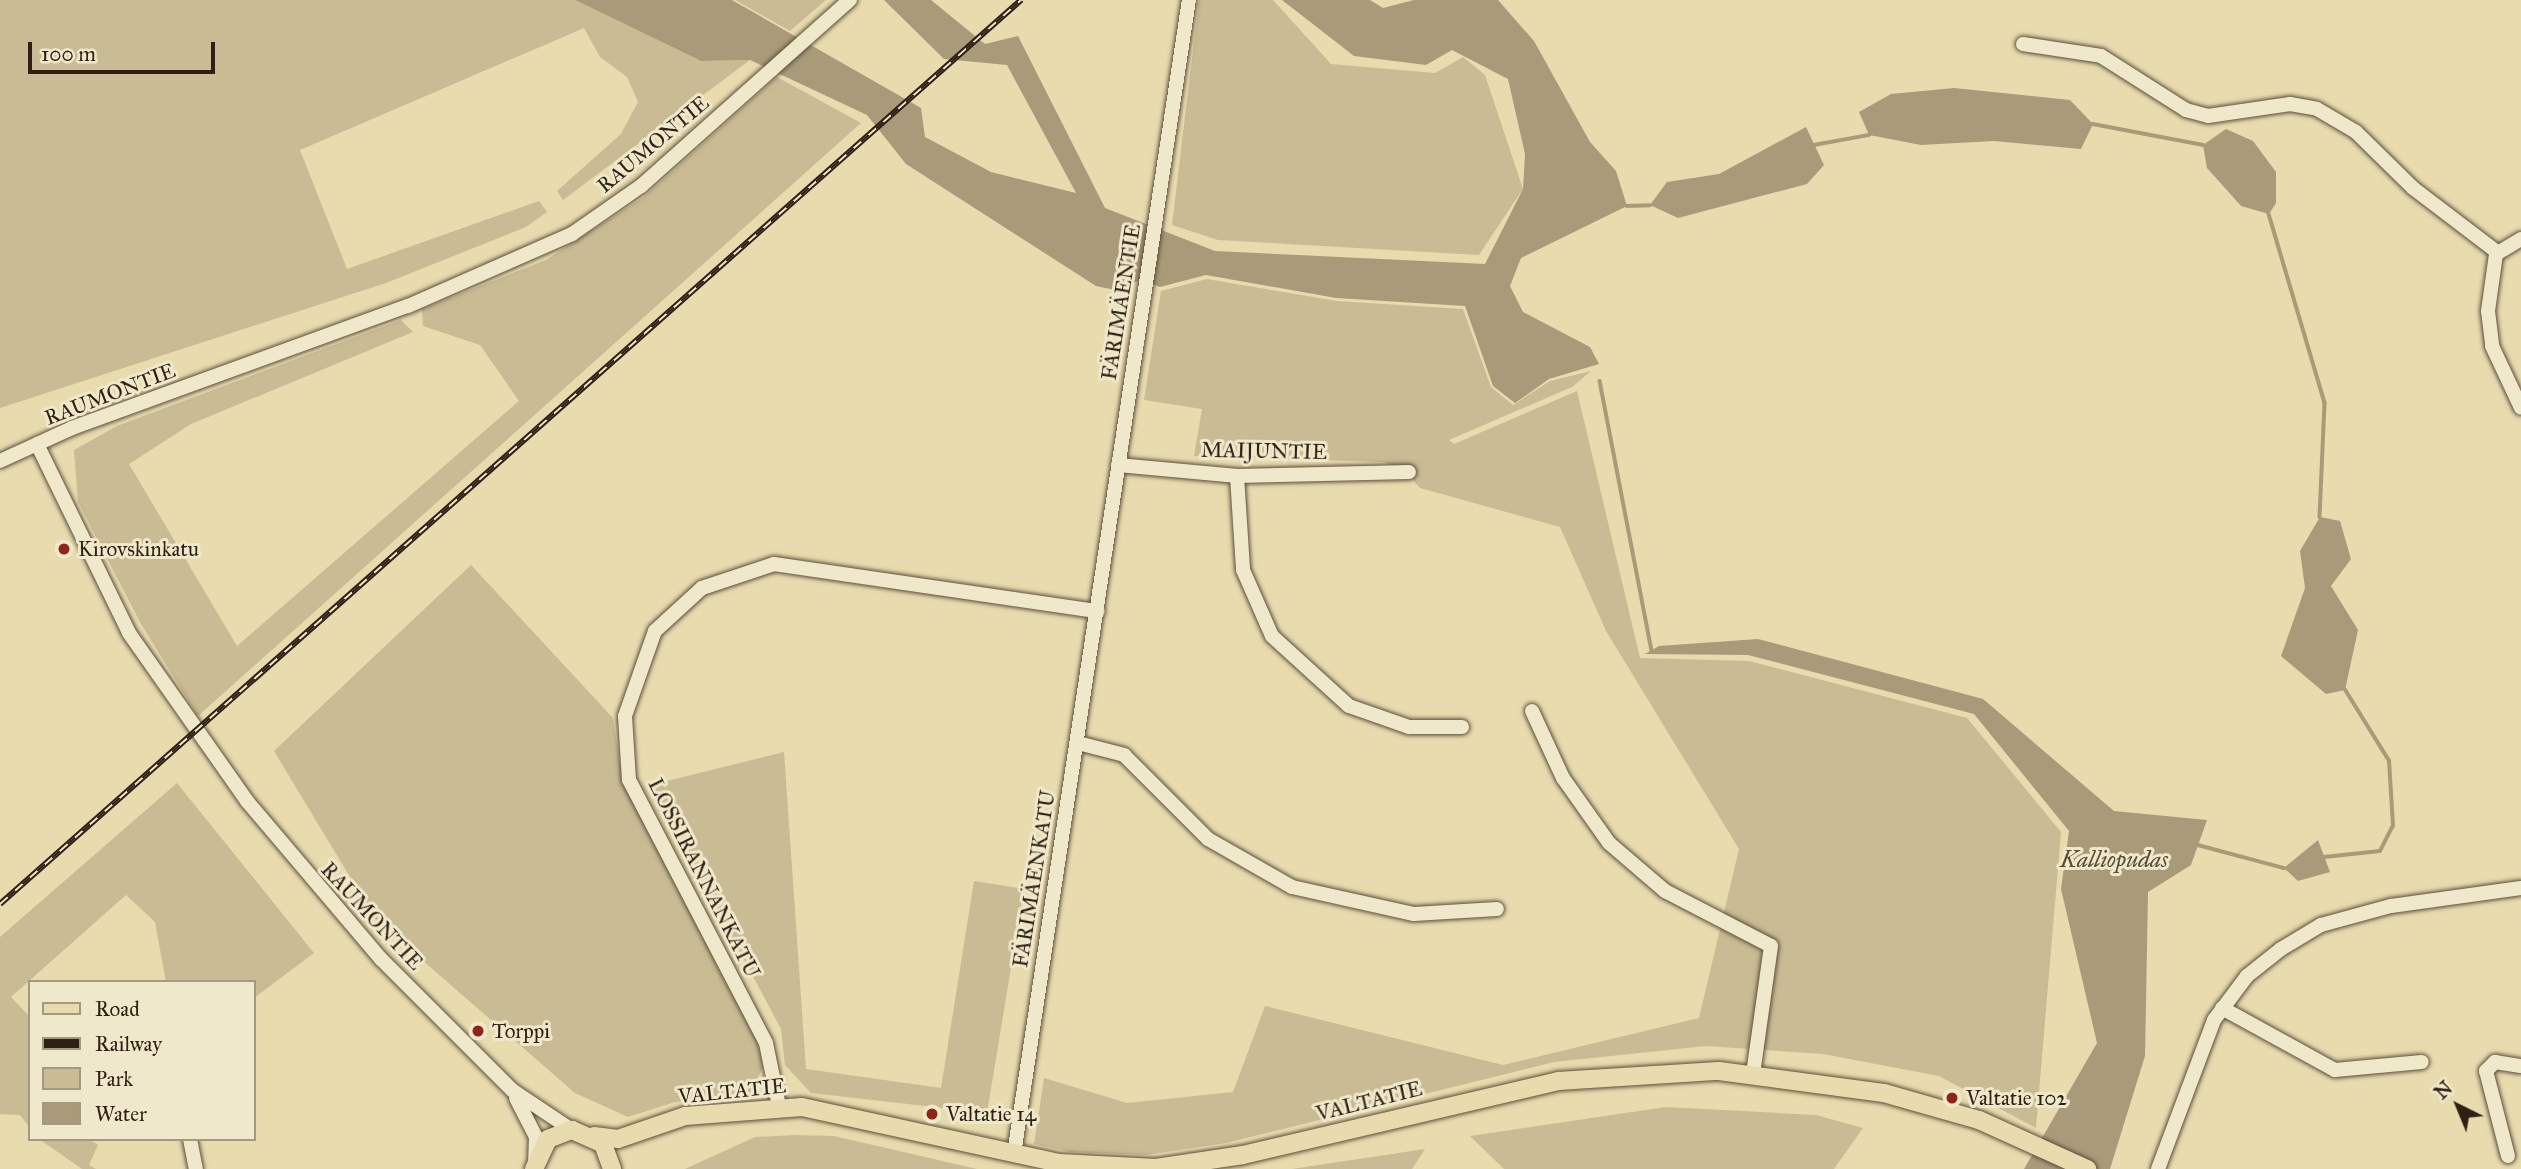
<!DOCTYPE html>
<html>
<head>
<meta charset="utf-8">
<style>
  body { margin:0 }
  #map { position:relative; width:2521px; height:1169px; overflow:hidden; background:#e8dbae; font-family:"IM FELL Great Primer",serif }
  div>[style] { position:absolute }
  .green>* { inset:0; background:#c9bb94 }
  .water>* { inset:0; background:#a99b7a }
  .stream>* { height:3.5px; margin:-1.75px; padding:0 1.75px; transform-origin:1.75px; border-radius:1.75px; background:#a99b7a }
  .roads { filter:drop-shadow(0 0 2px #5d4e3b) drop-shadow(0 0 2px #5d4e3b) }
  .minor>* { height:14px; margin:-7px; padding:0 7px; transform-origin:7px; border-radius:7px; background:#f0e8ca }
  .major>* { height:18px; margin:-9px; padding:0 9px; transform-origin:9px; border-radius:9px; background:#e8dbae }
  .rail>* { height:6px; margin-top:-3px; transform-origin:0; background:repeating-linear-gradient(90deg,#f0e8ca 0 10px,#2f1f15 0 20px); box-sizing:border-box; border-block:2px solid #2f1f15 }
  .dots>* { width:19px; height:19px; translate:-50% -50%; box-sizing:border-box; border:4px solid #f0e8ca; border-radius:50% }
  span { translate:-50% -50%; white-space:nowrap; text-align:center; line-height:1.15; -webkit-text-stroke:6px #f0e8ca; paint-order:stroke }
  .street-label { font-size:21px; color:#2f1f15 }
  .poi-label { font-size:21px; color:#2f1f15 }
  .left { translate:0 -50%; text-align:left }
  .water-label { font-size:23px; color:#5a4a38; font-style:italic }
  .legend { position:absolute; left:28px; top:980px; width:228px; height:161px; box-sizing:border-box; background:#f0e8ca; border:2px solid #a39882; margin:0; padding:9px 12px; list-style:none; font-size:21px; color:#2f1f15 }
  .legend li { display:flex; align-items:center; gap:14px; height:35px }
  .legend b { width:35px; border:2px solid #a39882 }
  .north { position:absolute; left:2423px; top:1071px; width:70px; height:70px; -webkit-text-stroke:5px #f0e8ca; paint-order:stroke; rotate:317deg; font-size:19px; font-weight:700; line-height:28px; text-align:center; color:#2f1f15 }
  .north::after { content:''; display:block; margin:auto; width:24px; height:32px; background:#2f1f15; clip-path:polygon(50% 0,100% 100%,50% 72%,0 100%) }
  .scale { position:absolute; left:28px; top:42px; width:187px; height:32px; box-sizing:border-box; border:4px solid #2f1f15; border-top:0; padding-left:9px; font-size:21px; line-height:24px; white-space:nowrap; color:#2f1f15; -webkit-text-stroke:5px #f0e8ca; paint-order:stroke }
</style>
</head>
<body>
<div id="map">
  <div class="green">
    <i style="clip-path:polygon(0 0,575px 0,701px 61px,750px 60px,563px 200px,557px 191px,621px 134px,638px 102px,627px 77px,600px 57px,584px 28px,300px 150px,347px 269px,539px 201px,547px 212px,526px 227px,386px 283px,0 408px)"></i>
    <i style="clip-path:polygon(735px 0,826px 0,790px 31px)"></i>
    <i style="clip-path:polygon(1199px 0,1273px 0,1331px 64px,1435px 73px,1463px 57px,1485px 75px,1523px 189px,1479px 255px,1218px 240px,1172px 225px)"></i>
    <i style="clip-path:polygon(777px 77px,861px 123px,198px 716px,141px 624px,78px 502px,74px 450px,117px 426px,401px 320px,413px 332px,191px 424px,129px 464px,237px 646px,519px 401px,480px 345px,423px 326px,422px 309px,546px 260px,644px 197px)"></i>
    <i style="clip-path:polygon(1207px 279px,1337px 301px,1463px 309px,1491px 387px,1513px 405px,1550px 381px,1591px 371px,1572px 387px,1449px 440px,1454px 444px,1577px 391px,1640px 658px,1749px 661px,1967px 718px,2061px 832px,2036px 1128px,1939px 1076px,1823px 1054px,1706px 1046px,1554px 1062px,1226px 1143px,1145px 1155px,1071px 1152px,1034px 1144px,1044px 1078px,1127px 1103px,1233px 1092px,1265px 1006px,1503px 1065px,1699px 1018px,1739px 849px,1606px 631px,1560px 527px,1420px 488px,1404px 470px,1384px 462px,1194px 456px,1202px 409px,1144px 400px,1161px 291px)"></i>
    <i style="clip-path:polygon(471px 565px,613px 718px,621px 772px,759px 1037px,763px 1068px,748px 1096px,675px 1102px,628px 1117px,575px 1093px,376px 920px,274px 751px)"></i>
    <i style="clip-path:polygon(784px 752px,806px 1069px,941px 1088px,974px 881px,1024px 889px,987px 1113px,811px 1093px,785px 1065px,781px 1029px,651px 785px)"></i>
    <i style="clip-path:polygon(177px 783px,314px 953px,254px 998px,254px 982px,166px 982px,155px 922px,126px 895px,11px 997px,30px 1017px,30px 1128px,20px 1115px,0 1114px,0 937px)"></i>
    <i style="clip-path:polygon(1666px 1107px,1816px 1115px,1863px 1128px,1834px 1169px,1504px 1169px,1470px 1136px)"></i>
    <i style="clip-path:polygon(795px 1135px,834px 1136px,977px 1169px,685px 1169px,755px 1137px)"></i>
    <i style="clip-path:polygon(39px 1139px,89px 1139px,98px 1145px,89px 1165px,96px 1169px,82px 1169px)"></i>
    <i style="clip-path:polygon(1425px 1149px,1412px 1169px,1292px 1169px)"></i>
  </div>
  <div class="water">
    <i style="clip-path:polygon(575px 0,732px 0,921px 108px,925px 137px,991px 172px,1076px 193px,1007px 65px,944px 59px,884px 0,931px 0,985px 44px,1018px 36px,1105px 208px,1215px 251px,1485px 264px,1523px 189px,1525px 154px,1508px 79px,1452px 50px,1426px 65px,1354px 56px,1282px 0,1370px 0,1383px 8px,1414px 0,1498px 0,1534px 41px,1590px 142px,1616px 171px,1627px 206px,1521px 258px,1510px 286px,1523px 312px,1590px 347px,1599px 364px,1549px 379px,1515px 403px,1493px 386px,1465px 306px,1336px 298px,1206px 275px,1160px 287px,1141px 280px,1115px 290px,1096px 286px,906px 164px,867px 115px,750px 60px,701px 61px)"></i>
    <i style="clip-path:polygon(1954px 88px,2070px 100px,2093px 124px,2081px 149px,1994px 141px,1921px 145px,1869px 135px,1859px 112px,1891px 94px)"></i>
    <i style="clip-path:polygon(1806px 127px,1824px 165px,1807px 184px,1678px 218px,1650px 205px,1667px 182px,1719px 174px)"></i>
    <i style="clip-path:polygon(2226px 129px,2253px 141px,2276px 172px,2276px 203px,2269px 214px,2241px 206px,2207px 168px,2203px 145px)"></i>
    <i style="clip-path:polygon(2320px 517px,2340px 521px,2351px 559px,2331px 586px,2358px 630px,2345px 690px,2326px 694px,2281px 656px,2305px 588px,2300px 551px)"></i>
    <i style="clip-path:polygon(1758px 639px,1983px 699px,2114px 811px,2207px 820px,2191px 865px,2148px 892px,2145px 1056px,2110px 1169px,2024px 1169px,2097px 1043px,2061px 889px,2069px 831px,1974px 714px,1748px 655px,1645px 654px,1659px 646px)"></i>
    <i style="clip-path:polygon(2318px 840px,2330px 872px,2298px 881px,2284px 868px)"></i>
  </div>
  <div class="stream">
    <i style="left:2093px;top:124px;width:112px;rotate:10.8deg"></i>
    <i style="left:1814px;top:145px;width:56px;rotate:-10.3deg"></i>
    <i style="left:1627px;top:206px;width:23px;rotate:-2deg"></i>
    <i style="left:2269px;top:214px;width:197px;rotate:73.5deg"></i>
    <i style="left:2325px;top:403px;width:114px;rotate:92.5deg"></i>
    <i style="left:1600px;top:381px;width:274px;rotate:79.1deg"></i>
    <i style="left:2198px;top:845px;width:89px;rotate:15deg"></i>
    <i style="left:2324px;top:857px;width:56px;rotate:-6.1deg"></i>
    <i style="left:2380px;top:851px;width:28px;rotate:-63deg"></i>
    <i style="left:2393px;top:826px;width:65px;rotate:-93.5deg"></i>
    <i style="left:2389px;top:761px;width:84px;rotate:-121.8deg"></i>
  </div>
  <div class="roads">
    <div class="minor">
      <i style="left:2023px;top:44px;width:79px;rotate:8.7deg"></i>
      <i style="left:2101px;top:56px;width:101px;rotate:32.4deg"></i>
      <i style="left:2186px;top:110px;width:23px;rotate:15deg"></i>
      <i style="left:2208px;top:116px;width:83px;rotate:-8.3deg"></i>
      <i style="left:2290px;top:104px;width:27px;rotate:10deg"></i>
      <i style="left:2317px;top:109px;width:45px;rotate:30.5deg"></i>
      <i style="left:2356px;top:132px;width:80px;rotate:44.5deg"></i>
      <i style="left:2413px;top:188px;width:106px;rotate:37.3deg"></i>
      <i style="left:2521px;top:239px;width:29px;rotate:149deg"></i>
      <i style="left:2496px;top:254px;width:58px;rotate:98deg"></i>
      <i style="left:2488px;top:311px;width:35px;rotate:83deg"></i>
      <i style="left:2492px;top:346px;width:68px;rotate:64.9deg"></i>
      <i style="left:37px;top:444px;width:210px;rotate:64deg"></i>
      <i style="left:129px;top:633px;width:205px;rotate:54.9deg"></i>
      <i style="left:247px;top:801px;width:207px;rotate:49.7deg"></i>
      <i style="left:381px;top:959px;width:185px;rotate:45deg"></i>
      <i style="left:512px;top:1090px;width:72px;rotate:33.7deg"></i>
      <i style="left:0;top:461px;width:79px;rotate:-24.6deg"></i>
      <i style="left:72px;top:428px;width:357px;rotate:-20deg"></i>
      <i style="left:408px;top:306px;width:179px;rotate:-23.7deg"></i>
      <i style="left:572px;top:234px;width:84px;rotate:-34.8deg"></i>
      <i style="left:641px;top:186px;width:280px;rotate:-41.7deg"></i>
      <i style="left:1118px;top:465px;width:120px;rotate:5.3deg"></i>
      <i style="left:1237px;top:476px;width:172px;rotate:-1.3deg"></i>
      <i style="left:1237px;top:476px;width:94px;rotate:86.3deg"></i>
      <i style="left:1243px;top:570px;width:72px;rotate:66.3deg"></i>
      <i style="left:1272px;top:636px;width:104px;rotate:42.3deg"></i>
      <i style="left:1349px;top:706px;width:64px;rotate:19.3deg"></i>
      <i style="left:1409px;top:727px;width:53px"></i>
      <i style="left:1532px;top:711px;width:74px;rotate:65.2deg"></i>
      <i style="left:1563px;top:778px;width:80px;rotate:54.7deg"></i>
      <i style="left:1609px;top:843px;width:74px;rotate:40.6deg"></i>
      <i style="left:1665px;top:891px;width:119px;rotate:27.4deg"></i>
      <i style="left:1771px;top:946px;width:129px;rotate:98deg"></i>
      <i style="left:1078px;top:743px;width:48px;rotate:14.6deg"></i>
      <i style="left:1124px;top:755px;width:119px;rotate:45deg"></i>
      <i style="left:1208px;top:839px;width:97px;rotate:29.7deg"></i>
      <i style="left:1292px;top:887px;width:125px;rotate:12.5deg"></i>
      <i style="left:1414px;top:914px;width:83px;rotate:-3.4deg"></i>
      <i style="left:2222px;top:1008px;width:129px;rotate:28.8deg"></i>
      <i style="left:2335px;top:1070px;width:87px;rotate:-5.3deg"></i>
      <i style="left:516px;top:1098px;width:44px;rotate:62.9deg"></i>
      <i style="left:536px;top:1137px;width:23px;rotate:92deg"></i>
      <i style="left:779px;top:1106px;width:64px;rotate:-101.7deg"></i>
      <i style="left:766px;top:1043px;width:297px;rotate:-117.5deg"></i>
      <i style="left:629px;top:780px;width:64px;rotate:-93.6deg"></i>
      <i style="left:625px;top:716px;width:90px;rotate:-70.6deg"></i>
      <i style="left:655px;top:631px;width:64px;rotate:-42.5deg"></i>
      <i style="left:702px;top:588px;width:76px;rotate:-18.4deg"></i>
      <i style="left:774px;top:564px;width:327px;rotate:8.3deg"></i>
      <i style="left:190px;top:1139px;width:31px;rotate:79deg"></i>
      <i style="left:1014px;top:1154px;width:1167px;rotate:-81.38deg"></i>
      <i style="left:2508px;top:1156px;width:88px;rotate:-104.5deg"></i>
      <i style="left:2486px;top:1071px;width:13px;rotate:-45deg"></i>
      <i style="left:2495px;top:1062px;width:26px;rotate:9deg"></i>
      <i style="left:2158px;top:1169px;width:159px;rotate:-69.4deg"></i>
      <i style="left:2214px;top:1020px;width:55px;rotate:-53.1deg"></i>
      <i style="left:2247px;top:976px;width:43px;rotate:-38.5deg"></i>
      <i style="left:2281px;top:949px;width:47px;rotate:-31deg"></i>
      <i style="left:2321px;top:925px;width:73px;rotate:-15.2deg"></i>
      <i style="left:2391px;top:906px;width:131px;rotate:-7.9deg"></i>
    </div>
    <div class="major">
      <i style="left:594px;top:1136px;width:24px;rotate:7deg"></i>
      <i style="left:618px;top:1139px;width:71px;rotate:-18.9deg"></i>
      <i style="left:685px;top:1116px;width:117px;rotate:-4.4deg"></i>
      <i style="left:802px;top:1107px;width:263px;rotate:12.3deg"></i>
      <i style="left:1059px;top:1163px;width:97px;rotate:3deg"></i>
      <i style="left:1156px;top:1168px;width:88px;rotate:-8.5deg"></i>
      <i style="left:1243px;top:1155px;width:324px;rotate:-13.2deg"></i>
      <i style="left:1558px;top:1081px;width:161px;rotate:-3.6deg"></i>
      <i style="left:1719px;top:1071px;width:166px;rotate:7.6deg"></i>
      <i style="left:1884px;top:1093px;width:99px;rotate:15.9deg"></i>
      <i style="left:1979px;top:1120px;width:119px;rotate:24.4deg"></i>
      <i style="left:534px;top:1169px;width:33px;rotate:-65deg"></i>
      <i style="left:548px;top:1139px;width:26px;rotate:-21deg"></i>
      <i style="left:572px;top:1130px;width:34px;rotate:24deg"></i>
      <i style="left:603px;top:1144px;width:27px;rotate:70deg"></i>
    </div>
  </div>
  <div class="rail">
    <i style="left:0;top:904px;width:1364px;rotate:-41.52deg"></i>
  </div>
  <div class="dots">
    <i style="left:64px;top:549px;background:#8f2418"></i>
    <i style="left:478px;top:1031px;background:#8f2418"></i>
    <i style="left:1952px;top:1098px;background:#8f2418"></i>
    <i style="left:932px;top:1114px;background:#8f2418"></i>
  </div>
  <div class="street-label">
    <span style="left:653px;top:144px;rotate:-40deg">RAUMONTIE</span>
    <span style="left:1121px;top:302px;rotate:-81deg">FÄRIMÄENTIE</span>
    <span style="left:110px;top:394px;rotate:-21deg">RAUMONTIE</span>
    <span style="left:1264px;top:451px;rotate:1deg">MAIJUNTIE</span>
    <span style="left:704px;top:878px;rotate:63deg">LOSSIRANNANKATU</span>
    <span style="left:1034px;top:879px;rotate:-81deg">FÄRIMÄENKATU</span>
    <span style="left:372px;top:916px;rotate:47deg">RAUMONTIE</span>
    <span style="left:732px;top:1091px;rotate:-6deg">VALTATIE</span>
    <span style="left:1369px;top:1101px;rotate:-14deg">VALTATIE</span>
  </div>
  <div class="poi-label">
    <span class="left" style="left:78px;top:549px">Kirovskinkatu</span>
    <span class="left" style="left:492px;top:1031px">Torppi</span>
    <span class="left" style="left:1966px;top:1098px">Valtatie 102</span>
    <span class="left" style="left:946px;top:1114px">Valtatie 14</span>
  </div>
  <div class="water-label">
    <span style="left:2114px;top:859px">Kalliopudas</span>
  </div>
  <ul class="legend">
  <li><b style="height:9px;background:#e8dbae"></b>Road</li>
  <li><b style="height:9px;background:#2f1f15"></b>Railway</li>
  <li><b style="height:19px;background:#c9bb94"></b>Park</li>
  <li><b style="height:19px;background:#a99b7a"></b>Water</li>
  </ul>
  <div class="north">N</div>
  <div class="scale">100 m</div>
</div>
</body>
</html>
